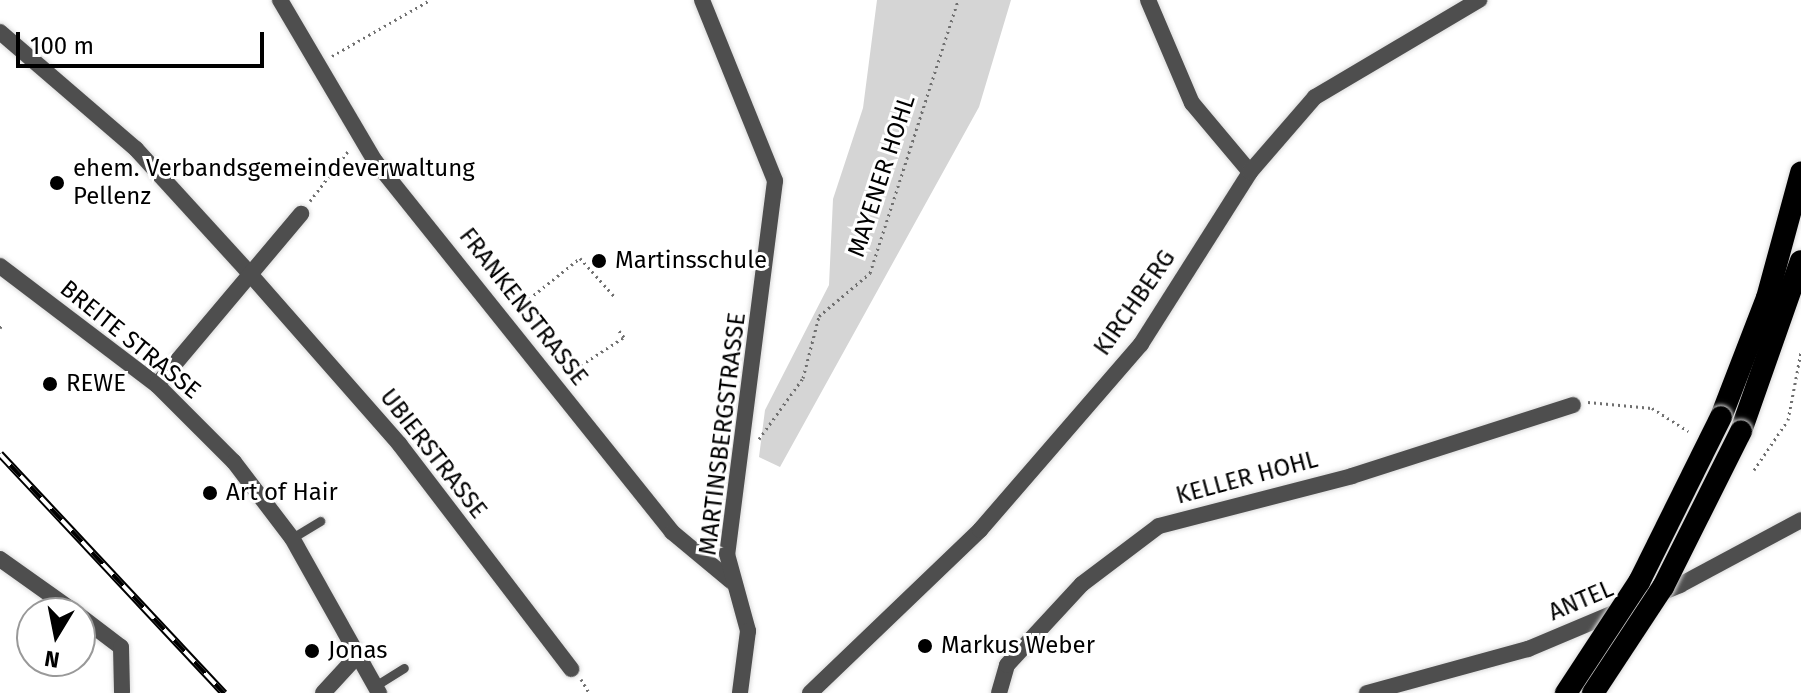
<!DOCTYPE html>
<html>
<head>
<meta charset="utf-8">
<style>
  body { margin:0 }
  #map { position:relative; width:1801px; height:693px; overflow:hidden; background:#fff; font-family:"Fira Sans",sans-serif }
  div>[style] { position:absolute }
  .green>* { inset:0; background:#d5d5d5 }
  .path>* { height:3px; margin-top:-1.5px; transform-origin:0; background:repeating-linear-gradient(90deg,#707070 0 2px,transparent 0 6px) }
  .roads { filter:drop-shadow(0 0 2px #dbdbdb) drop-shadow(0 0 2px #dbdbdb) }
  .service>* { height:9px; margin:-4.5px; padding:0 4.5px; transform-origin:4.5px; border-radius:4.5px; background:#4e4e4e }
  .minor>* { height:16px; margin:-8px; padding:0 8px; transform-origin:8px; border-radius:8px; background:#4e4e4e }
  .tertiary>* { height:16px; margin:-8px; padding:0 8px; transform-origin:8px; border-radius:8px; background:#4e4e4e }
  .trunk>* { height:22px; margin:-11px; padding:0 11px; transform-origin:11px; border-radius:11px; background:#000 }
  .rail>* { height:8px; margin-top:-4px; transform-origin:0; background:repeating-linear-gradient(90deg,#fff 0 15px,#000 0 30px); box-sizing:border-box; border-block:2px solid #000 }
  .bridges { filter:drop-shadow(0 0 2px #dbdbdb) drop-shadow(0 0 2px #dbdbdb) }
  .trunk-bridge>* { height:22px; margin:-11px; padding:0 11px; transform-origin:11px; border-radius:11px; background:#000 }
  .dots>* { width:22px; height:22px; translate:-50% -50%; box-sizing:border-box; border:4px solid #fff; border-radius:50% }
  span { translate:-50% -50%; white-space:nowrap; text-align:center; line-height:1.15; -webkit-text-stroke:6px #fff; paint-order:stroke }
  .poi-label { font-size:24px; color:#000 }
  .left { translate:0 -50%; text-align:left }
  .street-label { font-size:24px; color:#000 }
  .north { position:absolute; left:16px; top:597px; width:80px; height:80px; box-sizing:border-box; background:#fff; border:2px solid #999; border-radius:50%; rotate:190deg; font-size:22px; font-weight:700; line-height:32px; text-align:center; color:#000 }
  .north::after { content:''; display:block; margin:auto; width:28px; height:36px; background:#000; clip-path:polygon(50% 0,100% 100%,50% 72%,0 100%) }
  .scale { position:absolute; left:16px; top:32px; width:248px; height:36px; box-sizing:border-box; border:4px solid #000; border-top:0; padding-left:10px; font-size:24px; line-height:28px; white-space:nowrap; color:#000; -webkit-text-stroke:6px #fff; paint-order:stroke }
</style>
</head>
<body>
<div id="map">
  <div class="green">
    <i style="clip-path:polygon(877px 0,1011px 0,979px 107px,780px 467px,759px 457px,765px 410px,829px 285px,833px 199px,863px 108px)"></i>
  </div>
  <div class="path">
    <i style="left:332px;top:56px;width:113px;rotate:-29.7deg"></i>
    <i style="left:310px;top:201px;width:64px;rotate:-52.6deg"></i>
    <i style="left:515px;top:310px;width:83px;rotate:-38.7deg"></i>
    <i style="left:580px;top:258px;width:51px;rotate:48.2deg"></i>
    <i style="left:0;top:328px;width:4px;rotate:-56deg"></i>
    <i style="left:566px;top:375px;width:69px;rotate:-33.2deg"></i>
    <i style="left:624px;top:337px;width:11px;rotate:-128deg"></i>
    <i style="left:1588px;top:402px;width:64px;rotate:5.4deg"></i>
    <i style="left:1652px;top:408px;width:43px;rotate:32.6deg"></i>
    <i style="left:759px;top:439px;width:75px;rotate:-54.2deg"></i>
    <i style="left:803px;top:378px;width:64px;rotate:-75.5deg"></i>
    <i style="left:819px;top:316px;width:67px;rotate:-40.1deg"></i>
    <i style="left:870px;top:273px;width:287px;rotate:-72.1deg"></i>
    <i style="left:1754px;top:470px;width:60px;rotate:-55.8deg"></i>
    <i style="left:1788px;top:420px;width:69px;rotate:-79.2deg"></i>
    <i style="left:581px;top:679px;width:16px;rotate:60deg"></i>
  </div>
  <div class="roads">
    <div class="service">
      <i style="left:292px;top:538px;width:33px;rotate:-31deg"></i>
      <i style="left:375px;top:686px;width:34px;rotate:-32deg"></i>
    </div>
    <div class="minor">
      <i style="left:280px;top:0;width:187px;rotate:59.5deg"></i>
      <i style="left:375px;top:161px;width:475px;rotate:51.3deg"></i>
      <i style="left:672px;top:532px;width:77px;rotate:39.7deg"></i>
      <i style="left:702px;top:0;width:195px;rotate:68deg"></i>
      <i style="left:775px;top:181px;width:376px;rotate:97.3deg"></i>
      <i style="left:727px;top:554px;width:80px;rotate:74.7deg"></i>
      <i style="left:748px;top:631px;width:63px;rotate:97.4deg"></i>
      <i style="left:1148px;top:0;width:112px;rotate:66.9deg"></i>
      <i style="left:1192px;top:103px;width:90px;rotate:50deg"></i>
      <i style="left:0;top:32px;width:179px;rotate:40.7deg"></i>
      <i style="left:136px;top:149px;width:169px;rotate:47.6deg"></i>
      <i style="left:250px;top:274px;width:227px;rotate:48.7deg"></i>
      <i style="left:400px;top:445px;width:282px;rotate:52.6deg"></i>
      <i style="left:157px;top:385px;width:224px;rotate:-49.9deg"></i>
      <i style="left:0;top:559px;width:93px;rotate:35.4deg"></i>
      <i style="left:80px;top:616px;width:51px;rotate:37.1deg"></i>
      <i style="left:121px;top:647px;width:45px;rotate:88.7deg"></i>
      <i style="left:323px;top:693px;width:52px;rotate:-47.4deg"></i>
      <i style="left:810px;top:693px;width:236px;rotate:-43.8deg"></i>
      <i style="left:980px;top:530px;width:246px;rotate:-49.1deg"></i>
      <i style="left:1141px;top:344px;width:204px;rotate:-57.6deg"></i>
      <i style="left:1250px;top:172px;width:99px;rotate:-49.1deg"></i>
      <i style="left:1315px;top:97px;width:191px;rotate:-30.6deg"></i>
      <i style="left:999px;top:693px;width:29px;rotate:-74deg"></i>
      <i style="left:1007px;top:665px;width:110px;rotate:-47.2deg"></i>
      <i style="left:1082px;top:584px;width:96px;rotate:-37deg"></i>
      <i style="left:1159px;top:526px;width:199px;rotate:-14.5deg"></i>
      <i style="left:1352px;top:476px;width:232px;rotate:-17.8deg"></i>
      <i style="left:1367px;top:693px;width:167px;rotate:-15.3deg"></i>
      <i style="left:1528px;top:649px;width:165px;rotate:-22.8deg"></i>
      <i style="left:1680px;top:585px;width:137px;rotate:-28.2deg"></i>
    </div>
    <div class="tertiary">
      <i style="left:0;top:266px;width:197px;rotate:37.2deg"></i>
      <i style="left:157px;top:385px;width:109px;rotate:45deg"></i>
      <i style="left:234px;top:462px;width:96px;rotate:52.7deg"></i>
      <i style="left:292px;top:538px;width:178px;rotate:60.7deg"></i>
    </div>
    <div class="trunk">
      <i style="left:1721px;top:417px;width:128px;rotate:-68.9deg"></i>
      <i style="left:1767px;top:298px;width:130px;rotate:-74.8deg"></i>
      <i style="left:1741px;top:431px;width:180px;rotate:-70.6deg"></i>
    </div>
  </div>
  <div class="rail">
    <i style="left:0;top:454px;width:328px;rotate:46.9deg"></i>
  </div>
  <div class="bridges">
    <div class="trunk-bridge">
      <i style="left:1566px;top:693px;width:133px;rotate:-56.7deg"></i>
      <i style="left:1639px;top:582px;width:184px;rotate:-63.6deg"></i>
      <i style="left:1593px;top:693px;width:127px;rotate:-56.6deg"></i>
      <i style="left:1663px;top:587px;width:174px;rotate:-63.4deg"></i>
    </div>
  </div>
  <div class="dots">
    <i style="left:57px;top:183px;background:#000"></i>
    <i style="left:599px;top:261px;background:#000"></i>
    <i style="left:50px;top:384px;background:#000"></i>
    <i style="left:210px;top:493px;background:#000"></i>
    <i style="left:925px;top:646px;background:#000"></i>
    <i style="left:312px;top:651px;background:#000"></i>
  </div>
  <div class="poi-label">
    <span class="left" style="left:73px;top:183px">ehem. Verbandsgemeindeverwaltung<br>Pellenz</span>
    <span class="left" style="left:615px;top:261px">Martinsschule</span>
    <span class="left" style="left:66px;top:384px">REWE</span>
    <span class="left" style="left:226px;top:493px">Art of Hair</span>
    <span class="left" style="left:941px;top:646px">Markus Weber</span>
    <span class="left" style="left:328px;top:651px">Jonas</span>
  </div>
  <div class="street-label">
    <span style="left:882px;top:176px;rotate:-72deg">MAYENER HOHL</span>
    <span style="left:1135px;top:303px;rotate:-55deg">KIRCHBERG</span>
    <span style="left:523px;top:307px;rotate:52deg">FRANKENSTRASSE</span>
    <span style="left:130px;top:340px;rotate:39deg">BREITE STRASSE</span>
    <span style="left:723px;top:434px;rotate:-83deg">MARTINSBERGSTRASSE</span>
    <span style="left:433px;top:454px;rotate:52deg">UBIERSTRASSE</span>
    <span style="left:1247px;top:478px;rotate:-15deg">KELLER HOHL</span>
    <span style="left:1581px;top:601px;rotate:-23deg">ANTEL</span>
  </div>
  <div class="north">N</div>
  <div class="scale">100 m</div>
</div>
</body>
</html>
